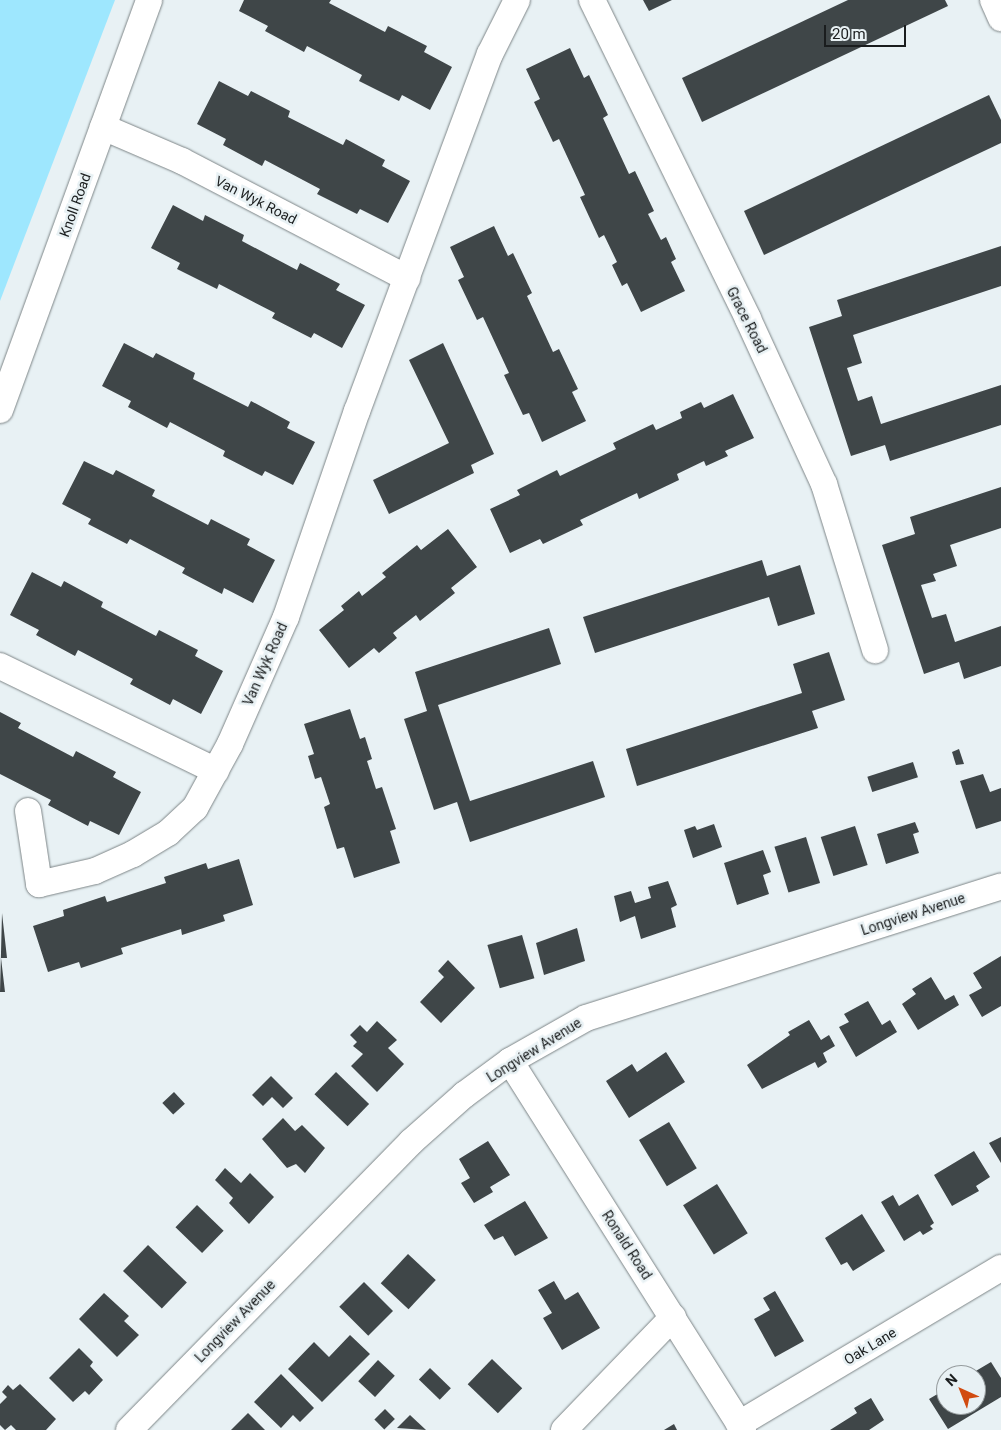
<!DOCTYPE html>
<html>
<head>
<meta charset="utf-8">
<style>
  body { margin:0 }
  #map { position:relative; width:1001px; height:1430px; overflow:hidden; background:#e8f1f4; font-family:Roboto,sans-serif }
  div>[style] { position:absolute }
  .green>* { inset:0; background:#9ee7fe }
  .building>* { inset:0; background:#3f4648; transform-origin:0 0 }
  .roads { filter:drop-shadow(0 0 1px #7d8587) drop-shadow(0 0 1px #7d8587) }
  .minor>* { height:26px; margin:-13px; padding:0 13px; transform-origin:13px; border-radius:13px; background:#fff }
  span { translate:-50% -50%; white-space:nowrap; text-align:center; line-height:1.15; -webkit-text-stroke:5px #e8f1f4; paint-order:stroke }
  .street-label { font-size:14px; color:#1a1d1e }
  .north { position:absolute; left:936px; top:1365px; width:50px; height:50px; box-sizing:border-box; background:#e8f1f4; border:1px solid #969c9e; border-radius:50%; rotate:316deg; font-size:14px; font-weight:700; line-height:20px; text-align:center; color:#1a1d1e }
  .north::after { content:''; display:block; margin:auto; width:18px; height:22px; background:#d14b10; clip-path:polygon(50% 0,100% 100%,50% 72%,0 100%) }
  .scale { position:absolute; left:824px; top:25px; width:82px; height:22px; box-sizing:border-box; border:2px solid #1a1d1e; border-top:0; padding-left:6px; font-size:15px; line-height:18px; white-space:nowrap; color:#1a1d1e; -webkit-text-stroke:4px #e8f1f4; paint-order:stroke }
</style>
</head>
<body>
<div id="map">
  <div class="green">
    <i style="clip-path:polygon(0 0,115px 0,0 301px)"></i>
  </div>
  <div class="building">
    <i style="clip-path:polygon(244px 0,331px 0,329px 3px,385px 32px,388px 26px,427px 46px,424px 52px,452px 67px,430px 110px,402px 95px,399px 101px,359px 81px,362px 75px,307px 46px,304px 52px,265px 31px,268px 26px,239px 11px)"></i>
    <i style="clip-path:polygon(643px 0,672px 0,649px 11px)"></i>
    <i style="clip-path:polygon(848px 0,945px 0,948px 6px,702px 122px,682px 78px)"></i>
    <i style="clip-path:polygon(570px 48px,584px 78px,589px 75px,608px 115px,603px 118px,629px 174px,635px 171px,654px 211px,648px 214px,661px 240px,666px 237px,676px 259px,671px 262px,685px 291px,641px 312px,627px 283px,622px 286px,612px 265px,617px 262px,604px 235px,599px 238px,580px 197px,585px 195px,559px 139px,553px 142px,534px 102px,540px 99px,526px 69px)"></i>
    <i style="clip-path:polygon(219px 81px,248px 96px,251px 91px,290px 111px,288px 117px,343px 145px,346px 139px,385px 160px,382px 166px,410px 181px,388px 223px,360px 209px,357px 214px,317px 194px,320px 189px,265px 160px,262px 166px,223px 145px,226px 139px,197px 124px)"></i>
    <i style="clip-path:polygon(989px 95px,1001px 120px,1001px 143px,764px 255px,744px 211px)"></i>
    <i style="clip-path:polygon(173px 205px,203px 221px,205px 215px,244px 235px,242px 241px,297px 270px,300px 263px,340px 284px,336px 290px,365px 305px,342px 348px,314px 333px,311px 338px,272px 318px,275px 313px,219px 284px,217px 289px,177px 269px,180px 263px,151px 248px)"></i>
    <i style="clip-path:polygon(494px 226px,508px 256px,513px 253px,532px 293px,527px 296px,553px 352px,559px 349px,578px 389px,572px 392px,586px 421px,542px 442px,529px 413px,523px 415px,504px 375px,509px 373px,483px 317px,477px 320px,458px 280px,464px 277px,450px 247px)"></i>
    <i style="clip-path:polygon(1001px 246px,1001px 286px,853px 335px,862px 363px,847px 368px,858px 401px,872px 396px,881px 424px,1001px 385px,1001px 425px,890px 461px,885px 445px,851px 456px,809px 327px,842px 316px,837px 300px)"></i>
    <i style="clip-path:polygon(124px 343px,153px 358px,156px 353px,195px 373px,193px 379px,248px 407px,251px 401px,290px 422px,287px 428px,315px 442px,293px 485px,265px 471px,262px 476px,223px 456px,225px 451px,170px 422px,167px 428px,128px 407px,131px 401px,102px 386px)"></i>
    <i style="clip-path:polygon(443px 343px,494px 454px,471px 465px,474px 473px,389px 514px,373px 480px,449px 443px,409px 360px)"></i>
    <i style="clip-path:polygon(733px 394px,754px 438px,725px 451px,728px 456px,706px 466px,704px 461px,677px 474px,679px 480px,639px 499px,637px 493px,580px 520px,583px 525px,543px 544px,540px 539px,510px 553px,490px 509px,520px 495px,517px 490px,557px 470px,560px 476px,616px 449px,613px 443px,653px 424px,656px 430px,682px 418px,680px 412px,701px 402px,704px 408px)"></i>
    <i style="clip-path:polygon(84px 461px,113px 475px,116px 470px,155px 490px,152px 496px,208px 525px,211px 519px,250px 539px,247px 545px,275px 560px,253px 603px,224px 588px,222px 594px,182px 573px,185px 568px,130px 539px,127px 544px,88px 524px,91px 519px,62px 504px)"></i>
    <i style="clip-path:polygon(1001px 487px,1001px 528px,950px 545px,957px 566px,933px 574px,936px 581px,921px 585px,932px 618px,946px 614px,955px 642px,1001px 626px,1001px 666px,964px 679px,959px 662px,924px 674px,882px 545px,915px 534px,910px 517px)"></i>
    <i style="clip-path:polygon(448px 529px,477px 567px,451px 588px,455px 593px,420px 621px,416px 615px,393px 633px,397px 638px,379px 653px,374px 648px,349px 668px,319px 630px,344px 610px,341px 606px,359px 591px,362px 596px,386px 577px,382px 573px,417px 545px,421px 550px)"></i>
    <i style="clip-path:polygon(762px 560px,767px 576px,800px 565px,815px 614px,778px 626px,769px 597px,595px 653px,583px 617px)"></i>
    <i style="clip-path:polygon(32px 572px,61px 587px,64px 581px,103px 602px,101px 607px,156px 636px,159px 630px,198px 650px,195px 656px,223px 671px,201px 714px,173px 699px,170px 705px,130px 684px,133px 679px,78px 650px,75px 656px,36px 635px,39px 630px,10px 615px)"></i>
    <i style="clip-path:polygon(549px 628px,561px 664px,438px 705px,470px 801px,593px 761px,605px 797px,470px 842px,457px 802px,434px 810px,404px 719px,427px 711px,415px 672px)"></i>
    <i style="clip-path:polygon(829px 652px,845px 700px,812px 711px,818px 728px,637px 786px,626px 749px,802px 693px,793px 664px)"></i>
    <i style="clip-path:polygon(350px 709px,360px 739px,365px 737px,372px 759px,367px 761px,376px 789px,382px 787px,396px 829px,390px 831px,400px 863px,354px 878px,344px 847px,337px 849px,324px 807px,330px 804px,321px 777px,315px 779px,308px 756px,314px 754px,304px 724px)"></i>
    <i style="clip-path:polygon(0 712px,21px 723px,18px 728px,73px 757px,76px 751px,116px 772px,113px 777px,141px 792px,119px 835px,90px 821px,88px 826px,48px 805px,51px 800px,0 774px)"></i>
    <i style="clip-path:polygon(959px 749px,964px 764px,956px 765px,952px 752px)"></i>
    <i style="left:913px;top:762px;width:16px;height:48px;rotate:72deg"></i>
    <i style="clip-path:polygon(983px 774px,990px 792px,1001px 788px,1001px 821px,976px 829px,960px 781px)"></i>
    <i style="clip-path:polygon(915px 822px,919px 832px,913px 834px,919px 853px,886px 864px,877px 834px)"></i>
    <i style="clip-path:polygon(714px 824px,722px 847px,693px 858px,684px 830px,695px 826px,697px 830px)"></i>
    <i style="left:855px;top:826px;width:41px;height:36px;rotate:72deg"></i>
    <i style="left:806px;top:837px;width:48px;height:33px;rotate:73deg"></i>
    <i style="clip-path:polygon(763px 850px,771px 872px,763px 875px,769px 894px,737px 905px,724px 863px)"></i>
    <i style="clip-path:polygon(239px 859px,253px 905px,223px 915px,225px 921px,182px 935px,181px 929px,121px 948px,123px 954px,81px 968px,79px 962px,48px 972px,33px 926px,64px 916px,63px 910px,105px 896px,107px 902px,166px 883px,164px 877px,206px 863px,208px 869px)"></i>
    <i style="clip-path:polygon(668px 881px,677px 905px,671px 908px,676px 927px,641px 939px,635px 916px,620px 922px,614px 896px,631px 891px,635px 903px,651px 898px,648px 887px)"></i>
    <i style="clip-path:polygon(2px 913px,7px 958px,1px 958px,5px 992px,0 992px)"></i>
    <i style="clip-path:polygon(577px 928px,585px 961px,544px 975px,536px 943px)"></i>
    <i style="left:522px;top:935px;width:45px;height:36px;rotate:74deg"></i>
    <i style="clip-path:polygon(1001px 956px,1001px 1006px,982px 1017px,969px 995px,982px 988px,973px 973px)"></i>
    <i style="clip-path:polygon(448px 960px,475px 988px,441px 1023px,420px 1002px,444px 977px,438px 971px)"></i>
    <i style="clip-path:polygon(931px 977px,945px 1000px,954px 995px,959px 1005px,918px 1030px,902px 1004px,916px 994px,912px 989px)"></i>
    <i style="clip-path:polygon(868px 1001px,882px 1025px,890px 1020px,897px 1032px,856px 1057px,839px 1027px,849px 1022px,844px 1014px)"></i>
    <i style="clip-path:polygon(809px 1020px,821px 1040px,829px 1035px,835px 1046px,823px 1053px,827px 1062px,818px 1068px,815px 1062px,762px 1089px,747px 1065px,790px 1035px,788px 1032px)"></i>
    <i style="clip-path:polygon(377px 1021px,397px 1040px,388px 1048px,404px 1064px,377px 1092px,351px 1066px,363px 1054px,353px 1046px,357px 1042px,350px 1035px,360px 1025px,367px 1032px)"></i>
    <i style="clip-path:polygon(666px 1052px,685px 1082px,629px 1118px,606px 1081px,632px 1064px,637px 1072px)"></i>
    <i style="left:336px;top:1072px;width:46px;height:31px;rotate:44deg"></i>
    <i style="clip-path:polygon(271px 1076px,293px 1098px,283px 1108px,272px 1097px,263px 1106px,252px 1095px)"></i>
    <i style="left:174px;top:1092px;width:16px;height:16px;rotate:47deg"></i>
    <i style="clip-path:polygon(283px 1118px,295px 1131px,302px 1125px,325px 1148px,305px 1173px,296px 1164px,287px 1168px,262px 1139px)"></i>
    <i style="left:669px;top:1122px;width:54px;height:35px;rotate:59deg"></i>
    <i style="clip-path:polygon(1001px 1137px,1001px 1163px,989px 1143px)"></i>
    <i style="clip-path:polygon(488px 1141px,510px 1175px,490px 1187px,493px 1192px,474px 1203px,461px 1183px,470px 1178px,459px 1159px)"></i>
    <i style="clip-path:polygon(974px 1151px,990px 1177px,976px 1186px,979px 1191px,952px 1206px,934px 1175px)"></i>
    <i style="clip-path:polygon(225px 1168px,241px 1183px,250px 1173px,274px 1197px,249px 1224px,229px 1203px,233px 1198px,215px 1180px)"></i>
    <i style="left:717px;top:1184px;width:58px;height:40px;rotate:58deg"></i>
    <i style="clip-path:polygon(918px 1194px,934px 1223px,930px 1226px,933px 1229px,923px 1235px,920px 1231px,904px 1241px,881px 1202px,893px 1195px,899px 1206px)"></i>
    <i style="clip-path:polygon(525px 1201px,548px 1238px,515px 1256px,503px 1236px,494px 1240px,484px 1225px)"></i>
    <i style="left:197px;top:1205px;width:37px;height:31px;rotate:44deg"></i>
    <i style="clip-path:polygon(862px 1214px,885px 1251px,853px 1271px,847px 1262px,841px 1265px,825px 1238px)"></i>
    <i style="left:148px;top:1245px;width:54px;height:36px;rotate:44deg"></i>
    <i style="left:408px;top:1254px;width:38px;height:40px;rotate:43deg"></i>
    <i style="clip-path:polygon(554px 1281px,565px 1300px,578px 1292px,600px 1328px,562px 1350px,543px 1318px,552px 1313px,538px 1290px)"></i>
    <i style="left:364px;top:1282px;width:41px;height:35px;rotate:45deg"></i>
    <i style="clip-path:polygon(775px 1291px,804px 1341px,775px 1357px,754px 1319px,770px 1310px,763px 1298px)"></i>
    <i style="clip-path:polygon(104px 1293px,129px 1316px,124px 1321px,139px 1335px,117px 1357px,79px 1319px)"></i>
    <i style="clip-path:polygon(350px 1335px,370px 1354px,322px 1402px,288px 1369px,314px 1342px,329px 1357px)"></i>
    <i style="clip-path:polygon(79px 1348px,93px 1362px,90px 1366px,103px 1380px,89px 1395px,85px 1391px,73px 1402px,49px 1378px)"></i>
    <i style="left:492px;top:1359px;width:42px;height:35px;rotate:44deg"></i>
    <i style="left:378px;top:1360px;width:23px;height:29px;rotate:43deg"></i>
    <i style="clip-path:polygon(991px 1362px,1001px 1378px,1001px 1397px,948px 1429px,929px 1399px,946px 1389px,946px 1405px,976px 1405px,976px 1375px,969px 1375px)"></i>
    <i style="left:430px;top:1368px;width:29px;height:16px;rotate:44deg"></i>
    <i style="clip-path:polygon(281px 1374px,314px 1408px,300px 1422px,293px 1415px,281px 1428px,254px 1402px)"></i>
    <i style="clip-path:polygon(20px 1384px,56px 1419px,46px 1430px,16px 1430px,11px 1425px,5px 1430px,0 1425px,0 1404px,7px 1397px,2px 1392px,8px 1385px,13px 1390px)"></i>
    <i style="clip-path:polygon(871px 1398px,884px 1420px,869px 1430px,830px 1430px,857px 1413px,854px 1408px)"></i>
    <i style="left:385px;top:1409px;width:14px;height:15px;rotate:45deg"></i>
    <i style="clip-path:polygon(248px 1413px,265px 1430px,231px 1430px)"></i>
    <i style="clip-path:polygon(410px 1415px,426px 1430px,397px 1428px)"></i>
    <i style="clip-path:polygon(674px 1424px,677px 1430px,664px 1430px)"></i>
  </div>
  <div class="roads">
    <div class="minor">
      <i style="left:592px;top:0;width:355px;rotate:63.9deg"></i>
      <i style="left:748px;top:319px;width:182px;rotate:65.3deg"></i>
      <i style="left:824px;top:484px;width:174px;rotate:72.9deg"></i>
      <i style="left:993px;top:0;width:20px;rotate:66deg"></i>
      <i style="left:103px;top:127px;width:86px;rotate:23.3deg"></i>
      <i style="left:182px;top:161px;width:254px;rotate:27.5deg"></i>
      <i style="left:0;top:410px;width:436px;rotate:-70deg"></i>
      <i style="left:0;top:666px;width:240px;rotate:25.9deg"></i>
      <i style="left:28px;top:811px;width:74px;rotate:81.4deg"></i>
      <i style="left:39px;top:884px;width:57px;rotate:-13.1deg"></i>
      <i style="left:95px;top:871px;width:42px;rotate:-24.1deg"></i>
      <i style="left:133px;top:854px;width:41px;rotate:-31deg"></i>
      <i style="left:168px;top:833px;width:37px;rotate:-43deg"></i>
      <i style="left:195px;top:808px;width:73px;rotate:-61.3deg"></i>
      <i style="left:230px;top:744px;width:139px;rotate:-66.2deg"></i>
      <i style="left:286px;top:617px;width:218px;rotate:-71deg"></i>
      <i style="left:357px;top:411px;width:381px;rotate:-69.6deg"></i>
      <i style="left:490px;top:54px;width:60px;rotate:-63.4deg"></i>
      <i style="left:510px;top:1061px;width:436px;rotate:57.7deg"></i>
      <i style="left:739px;top:1424px;width:305px;rotate:-30.8deg"></i>
      <i style="left:129px;top:1430px;width:403px;rotate:-45.6deg"></i>
      <i style="left:411px;top:1142px;width:71px;rotate:-41.6deg"></i>
      <i style="left:464px;top:1095px;width:57px;rotate:-36.5deg"></i>
      <i style="left:510px;top:1061px;width:87px;rotate:-29.5deg"></i>
      <i style="left:586px;top:1018px;width:435px;rotate:-17.6deg"></i>
      <i style="left:564px;top:1430px;width:157px;rotate:-46deg"></i>
    </div>
  </div>
  <div class="street-label">
    <span style="left:256px;top:200px;rotate:27deg">Van Wyk Road</span>
    <span style="left:75px;top:205px;rotate:-70deg">Knoll Road</span>
    <span style="left:747px;top:320px;rotate:63deg">Grace Road</span>
    <span style="left:265px;top:664px;rotate:-66deg">Van Wyk Road</span>
    <span style="left:913px;top:914px;rotate:-18deg">Longview Avenue</span>
    <span style="left:534px;top:1050px;rotate:-32deg">Longview Avenue</span>
    <span style="left:627px;top:1245px;rotate:57deg">Ronald Road</span>
    <span style="left:235px;top:1321px;rotate:-46deg">Longview Avenue</span>
    <span style="left:870px;top:1346px;rotate:-31deg">Oak Lane</span>
  </div>
  <div class="north">N</div>
  <div class="scale">20 m</div>
</div>
</body>
</html>
